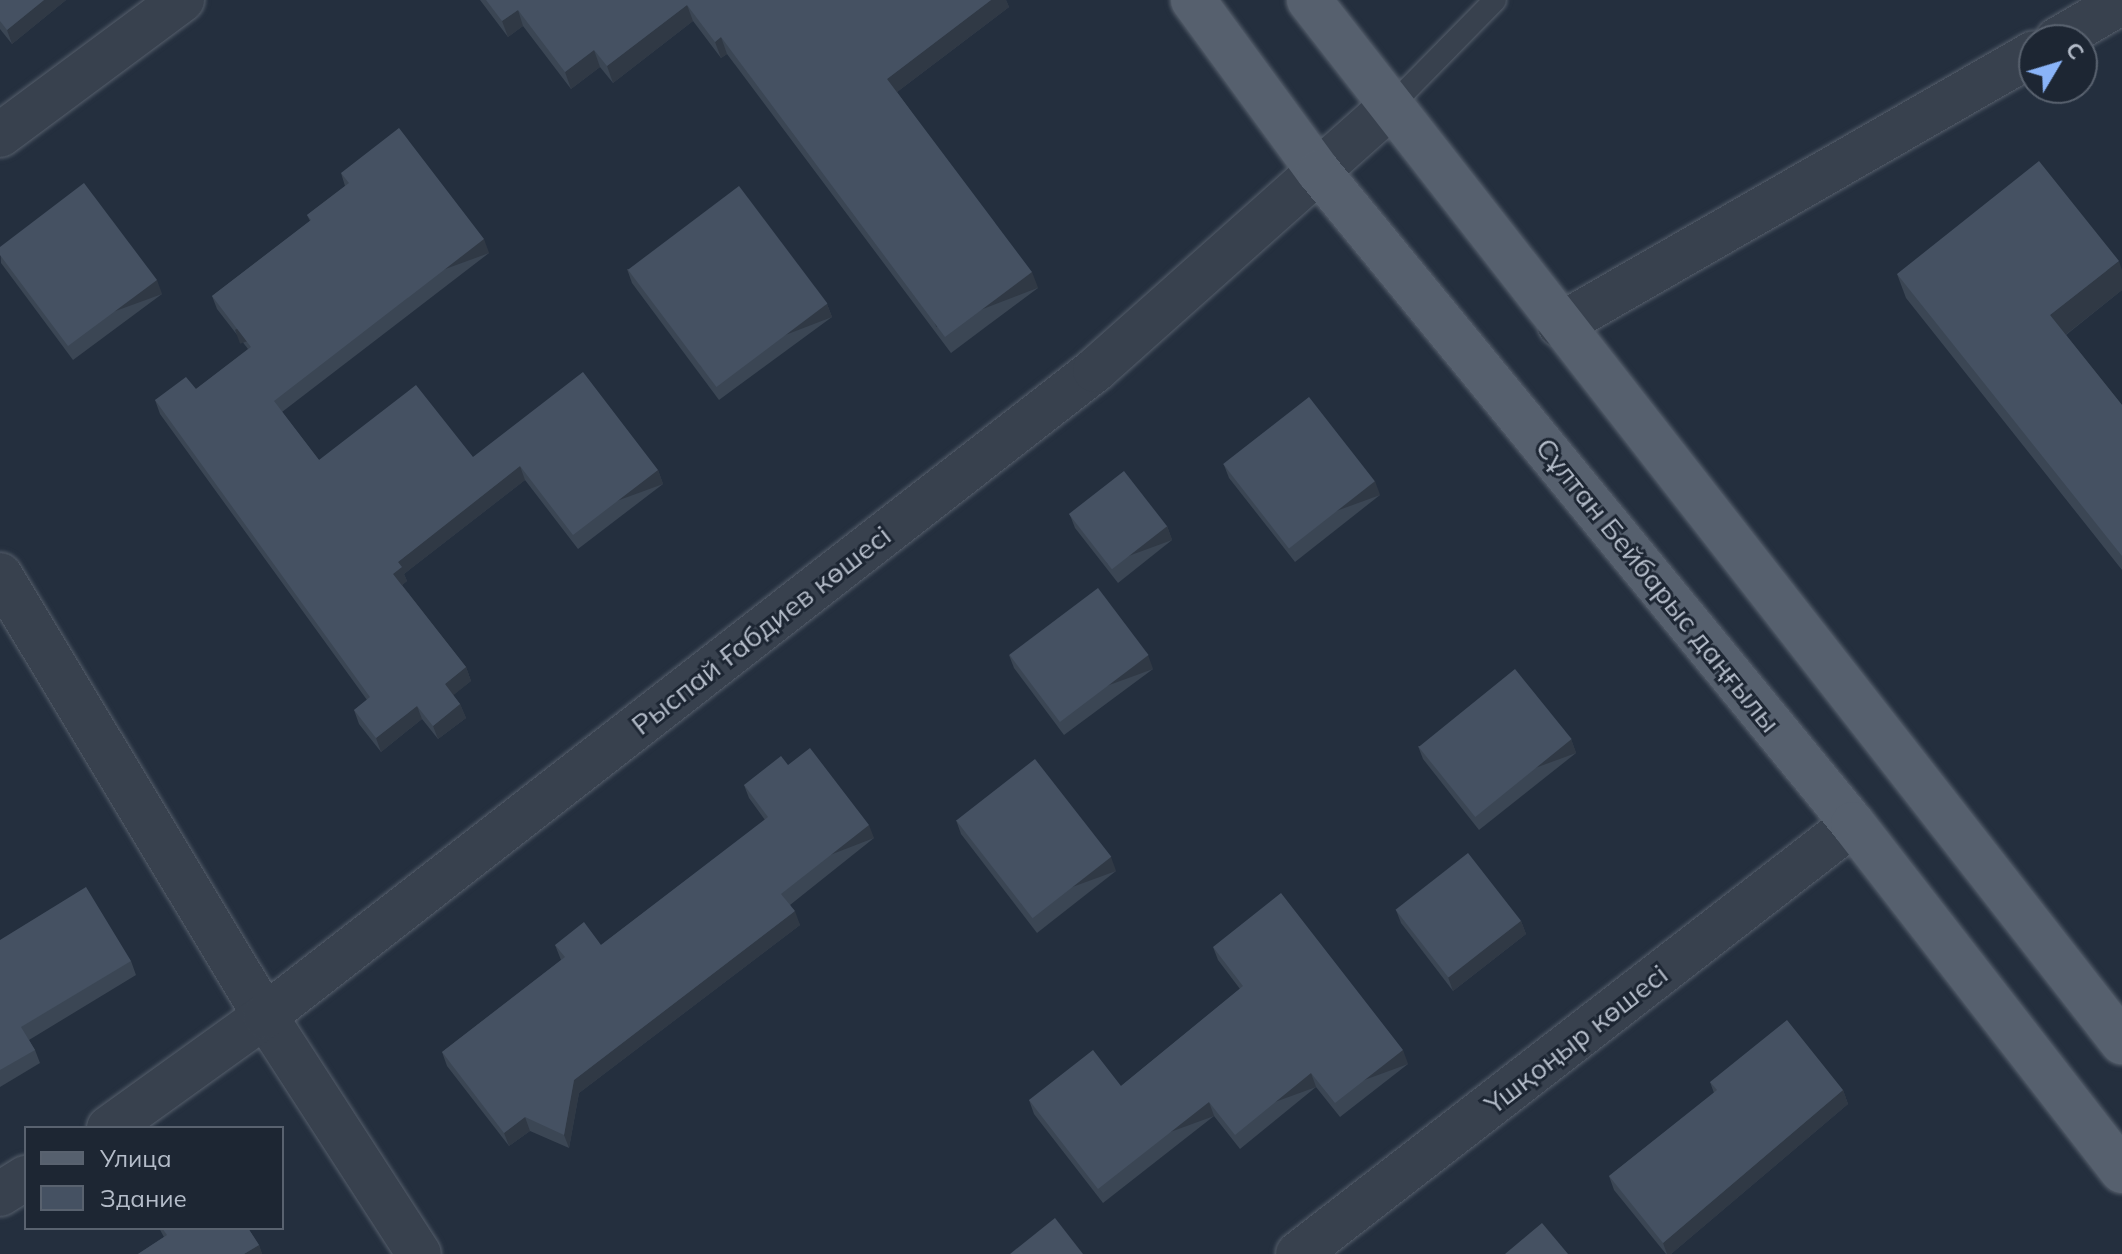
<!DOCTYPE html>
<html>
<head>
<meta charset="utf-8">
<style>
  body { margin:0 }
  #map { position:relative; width:2122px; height:1254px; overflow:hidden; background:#242f3e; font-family:Mulish,sans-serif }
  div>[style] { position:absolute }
  .roads { filter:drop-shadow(0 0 2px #565f6c) drop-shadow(0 0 2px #565f6c) }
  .service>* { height:22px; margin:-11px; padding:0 11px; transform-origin:11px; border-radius:11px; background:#38414e }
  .minor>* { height:44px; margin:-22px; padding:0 22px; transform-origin:22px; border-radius:22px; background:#38414e }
  .tertiary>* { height:44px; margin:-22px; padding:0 22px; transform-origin:22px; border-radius:22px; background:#38414e }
  .primary>* { height:44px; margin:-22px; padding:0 22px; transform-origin:22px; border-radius:22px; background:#56606e }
  .wall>* { inset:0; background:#3b4654 }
  .shaded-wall>* { inset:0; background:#303945; transform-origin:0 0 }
  .building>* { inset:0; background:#455162; transform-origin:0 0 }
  span { translate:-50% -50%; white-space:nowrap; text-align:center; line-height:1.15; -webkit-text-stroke:6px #1d2633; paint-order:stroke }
  .street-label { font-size:28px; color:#b4bcc9 }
  .legend { position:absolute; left:24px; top:1126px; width:260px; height:104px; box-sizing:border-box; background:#1d2633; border:2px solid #59626f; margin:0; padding:10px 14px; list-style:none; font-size:24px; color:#b4bcc9 }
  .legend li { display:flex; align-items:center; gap:16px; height:40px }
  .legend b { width:40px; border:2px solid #59626f }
  .north { position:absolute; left:2018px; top:24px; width:80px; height:80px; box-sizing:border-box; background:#1d2633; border:2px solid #59626f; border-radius:50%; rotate:52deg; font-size:22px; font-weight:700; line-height:32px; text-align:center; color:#b4bcc9 }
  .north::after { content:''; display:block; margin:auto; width:28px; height:36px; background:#8ab4f8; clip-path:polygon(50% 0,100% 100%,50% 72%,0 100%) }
</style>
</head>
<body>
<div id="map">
  <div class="roads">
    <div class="service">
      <i style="left:1391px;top:106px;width:148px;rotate:-45.5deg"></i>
    </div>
    <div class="minor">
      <i style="left:2057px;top:40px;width:75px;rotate:-30.3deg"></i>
      <i style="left:0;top:135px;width:227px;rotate:-36.6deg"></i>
      <i style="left:1560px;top:325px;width:546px;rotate:-29.85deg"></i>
      <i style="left:0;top:575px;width:514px;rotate:59deg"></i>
      <i style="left:265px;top:1016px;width:283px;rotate:57.1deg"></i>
      <i style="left:1298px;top:1254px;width:702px;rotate:-37.77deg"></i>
    </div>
    <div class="tertiary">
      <i style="left:109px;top:1128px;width:192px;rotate:-35.7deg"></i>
      <i style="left:265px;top:1016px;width:1052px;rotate:-37.89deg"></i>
      <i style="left:1095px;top:370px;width:397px;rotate:-41.7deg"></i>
      <i style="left:0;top:1194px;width:31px;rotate:-32deg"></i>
    </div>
    <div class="primary">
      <i style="left:1193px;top:0;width:213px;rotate:53.8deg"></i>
      <i style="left:1319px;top:172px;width:843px;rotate:50.68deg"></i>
      <i style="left:1853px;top:824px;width:439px;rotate:52.2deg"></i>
      <i style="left:1309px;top:0;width:1322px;rotate:52.04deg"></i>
    </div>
  </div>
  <div class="wall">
    <i style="clip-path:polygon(0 0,66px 0,12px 44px,0 29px)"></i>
    <i style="clip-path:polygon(480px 0,1006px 0,1009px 7px,897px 92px,1038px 288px,951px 353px,727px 54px,721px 58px,693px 21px,613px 83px,600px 67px,571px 89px,523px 26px,508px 37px)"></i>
    <i style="clip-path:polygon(341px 173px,489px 253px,282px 412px,319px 460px,473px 457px,658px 470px,663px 484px,578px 549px,525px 480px,404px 574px,407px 581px,402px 585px,466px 667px,471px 681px,453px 695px,460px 704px,466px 718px,438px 739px,422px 719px,381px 752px,359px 724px,354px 710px,367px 700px,160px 414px,155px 400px,196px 389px,248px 349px,217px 309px,212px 296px,310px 221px,307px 215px,345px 186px)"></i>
    <i style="clip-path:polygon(0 247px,162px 294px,73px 360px,1px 263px)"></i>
    <i style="clip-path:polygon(627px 269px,827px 304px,832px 317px,719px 400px,632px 283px)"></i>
    <i style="clip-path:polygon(2122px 270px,2122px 290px,2066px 335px,2122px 405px,2122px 570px,1906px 298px,1897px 274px)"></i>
    <i style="clip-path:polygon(1224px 465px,1380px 495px,1295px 562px,1229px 478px)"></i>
    <i style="clip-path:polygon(1070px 515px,1167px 526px,1172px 540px,1118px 583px,1075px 528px)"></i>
    <i style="clip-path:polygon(1009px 655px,1153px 669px,1064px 735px,1014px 668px)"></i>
    <i style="clip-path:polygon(1571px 739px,1576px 753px,1479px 830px,1423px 759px,1418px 746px)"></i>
    <i style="clip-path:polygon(788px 765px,874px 838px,790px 905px,800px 925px,579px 1093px,569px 1148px,530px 1131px,509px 1146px,447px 1066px,442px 1052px,561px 960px,555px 945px,601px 945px,765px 820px,749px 798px,744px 785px)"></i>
    <i style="clip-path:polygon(956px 820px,1116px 871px,1037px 933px,961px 834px)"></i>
    <i style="clip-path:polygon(1396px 910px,1521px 921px,1526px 934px,1453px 991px,1401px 923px)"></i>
    <i style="clip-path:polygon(0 940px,131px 961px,136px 975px,29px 1040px,35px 1050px,40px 1063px,0 1087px)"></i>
    <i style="clip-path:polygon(1213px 947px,1408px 1064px,1340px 1117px,1316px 1087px,1240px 1149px,1214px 1116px,1103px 1203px,1034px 1114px,1029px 1100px,1121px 1086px,1240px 989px,1218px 960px)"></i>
    <i style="clip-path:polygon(1710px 1082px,1843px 1090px,1848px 1104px,1671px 1254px,1666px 1254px,1614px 1190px,1609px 1176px,1714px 1093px)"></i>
    <i style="clip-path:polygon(159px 1228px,248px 1228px,259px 1245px,262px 1254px,138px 1254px,164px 1237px)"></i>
  </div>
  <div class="shaded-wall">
    <i style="clip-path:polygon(44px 0,66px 0,12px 44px,7px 30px)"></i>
    <i style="clip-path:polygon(991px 0,1006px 0,1009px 7px,893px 95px,887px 79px)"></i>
    <i style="clip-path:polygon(687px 5px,693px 21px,613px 83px,607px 66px)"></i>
    <i style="clip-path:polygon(518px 10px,523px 26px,508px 37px,502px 21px)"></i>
    <i style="clip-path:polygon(721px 37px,727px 54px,721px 58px,715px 42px)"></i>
    <i style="clip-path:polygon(594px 50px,600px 67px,571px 89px,565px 72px)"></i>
    <i style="left:484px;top:239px;width:15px;height:265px;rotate:70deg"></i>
    <i style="clip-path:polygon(2119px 261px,2122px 270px,2122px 290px,2059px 340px,2050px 315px)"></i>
    <i style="left:1032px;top:272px;width:17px;height:109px;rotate:69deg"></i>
    <i style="left:157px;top:280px;width:15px;height:111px;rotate:70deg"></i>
    <i style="left:827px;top:304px;width:14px;height:140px;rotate:69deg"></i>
    <i style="clip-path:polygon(520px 466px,525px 480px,404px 574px,407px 581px,398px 588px,393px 574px,398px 562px)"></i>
    <i style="left:658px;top:470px;width:15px;height:107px;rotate:70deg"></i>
    <i style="left:1375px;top:481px;width:15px;height:108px;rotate:70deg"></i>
    <i style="left:1167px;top:526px;width:15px;height:69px;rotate:70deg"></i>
    <i style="left:1148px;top:655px;width:15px;height:111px;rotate:70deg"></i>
    <i style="clip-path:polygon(466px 667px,471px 681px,450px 698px,445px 684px)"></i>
    <i style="clip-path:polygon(460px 704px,466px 718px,438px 739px,433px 726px)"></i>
    <i style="clip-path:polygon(417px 706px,422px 719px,381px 752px,376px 738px)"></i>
    <i style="left:1571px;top:739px;width:15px;height:124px;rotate:70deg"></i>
    <i style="left:869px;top:825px;width:14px;height:112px;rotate:69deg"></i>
    <i style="left:1111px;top:857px;width:15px;height:100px;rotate:70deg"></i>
    <i style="clip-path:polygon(795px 911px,800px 925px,579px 1093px,569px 1148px,564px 1135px,574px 1080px)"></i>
    <i style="clip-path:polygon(1521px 921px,1526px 934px,1453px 991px,1448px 977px)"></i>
    <i style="left:1403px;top:1050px;width:15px;height:86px;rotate:70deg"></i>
    <i style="left:1311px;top:1073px;width:15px;height:98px;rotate:70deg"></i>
    <i style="clip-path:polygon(1843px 1090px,1848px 1104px,1671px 1254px,1667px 1254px,1663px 1243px)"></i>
    <i style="left:1209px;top:1102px;width:15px;height:141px;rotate:70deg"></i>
    <i style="clip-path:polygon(525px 1117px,530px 1131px,509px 1146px,504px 1133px)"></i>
    <i style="clip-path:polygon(259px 1245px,262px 1254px,244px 1254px)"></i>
  </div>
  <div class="building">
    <i style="clip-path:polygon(0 0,44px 0,7px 30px,0 21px)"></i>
    <i style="clip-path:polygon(486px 0,991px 0,887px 79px,1032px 272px,945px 337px,721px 37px,715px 42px,687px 5px,607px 66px,594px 50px,565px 72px,518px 10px,502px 21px)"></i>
    <i style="clip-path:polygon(399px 128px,484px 239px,274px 401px,319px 460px,416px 385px,473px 457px,583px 372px,658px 470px,573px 535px,520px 466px,398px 562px,402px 567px,393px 574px,466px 667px,445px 684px,460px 704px,433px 726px,417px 706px,376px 738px,354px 710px,370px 697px,155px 400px,186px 377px,196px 389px,251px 347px,212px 296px,311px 220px,307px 215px,349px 183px,341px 173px)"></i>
    <i style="clip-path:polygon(2039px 161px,2119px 261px,2050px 315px,2122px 405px,2122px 556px,1897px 274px)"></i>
    <i style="clip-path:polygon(84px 183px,157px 280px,68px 346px,0 255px,0 247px)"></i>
    <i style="left:739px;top:186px;width:147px;height:139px;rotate:53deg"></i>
    <i style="left:1309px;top:397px;width:107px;height:109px;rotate:52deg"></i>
    <i style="left:1124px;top:471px;width:70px;height:70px;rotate:52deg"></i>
    <i style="left:1098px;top:588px;width:84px;height:111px;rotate:53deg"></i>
    <i style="left:1515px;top:669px;width:90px;height:124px;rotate:51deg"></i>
    <i style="clip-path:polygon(810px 748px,869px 825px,781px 894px,795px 911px,574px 1080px,564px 1135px,525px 1117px,504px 1133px,442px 1052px,565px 957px,555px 945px,584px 922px,601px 945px,768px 817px,744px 785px,781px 756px,788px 765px)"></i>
    <i style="left:1035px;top:759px;width:124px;height:100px;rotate:52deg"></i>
    <i style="left:1468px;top:853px;width:86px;height:92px;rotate:52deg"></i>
    <i style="clip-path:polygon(86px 887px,131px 961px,21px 1027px,35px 1050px,0 1070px,0 940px)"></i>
    <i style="clip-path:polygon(1281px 893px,1403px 1050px,1335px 1103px,1311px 1073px,1235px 1135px,1209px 1102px,1098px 1189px,1029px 1100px,1093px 1050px,1121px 1086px,1243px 986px,1213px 947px)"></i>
    <i style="clip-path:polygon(1787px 1020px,1843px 1090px,1663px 1243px,1609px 1176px,1717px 1090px,1710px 1082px)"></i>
    <i style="clip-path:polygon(1055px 1218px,1083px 1254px,1010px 1254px)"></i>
    <i style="clip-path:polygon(1542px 1223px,1568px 1254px,1505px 1254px)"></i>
    <i style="clip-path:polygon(162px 1228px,248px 1228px,259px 1245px,244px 1254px,138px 1254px,167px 1235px)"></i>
  </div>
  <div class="street-label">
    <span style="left:1658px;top:585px;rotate:51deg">Сұлтан Бейбарыс даңғылы</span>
    <span style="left:761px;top:630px;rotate:-38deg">Рыспай Ғабдиев көшесі</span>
    <span style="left:1576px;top:1039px;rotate:-38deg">Үшқоңыр көшесі</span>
  </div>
  <ul class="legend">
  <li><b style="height:10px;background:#56606e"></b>Улица</li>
  <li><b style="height:22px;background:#455162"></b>Здание</li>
  </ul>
  <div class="north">С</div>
</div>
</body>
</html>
